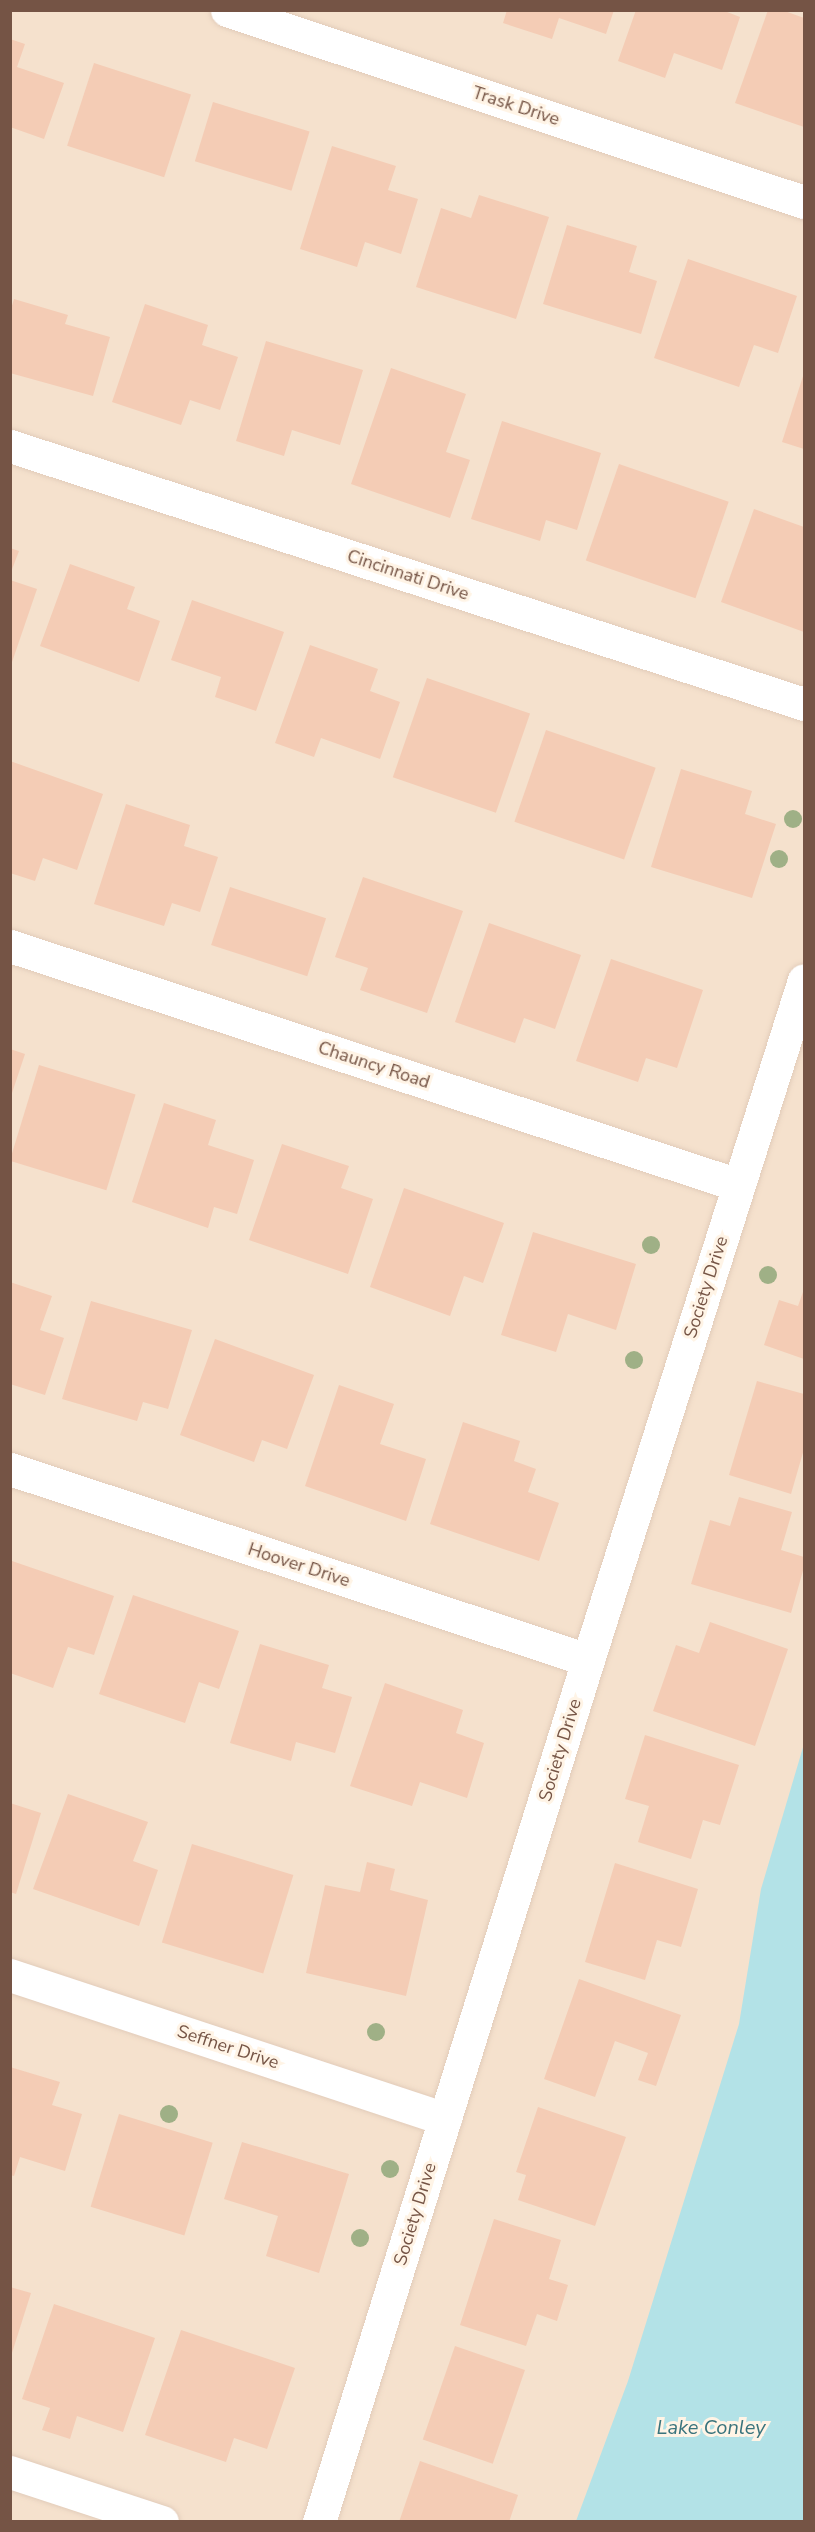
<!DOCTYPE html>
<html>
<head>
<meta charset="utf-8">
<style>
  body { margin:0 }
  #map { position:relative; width:815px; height:2532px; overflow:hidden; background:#fdf0df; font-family:"Nunito Sans",sans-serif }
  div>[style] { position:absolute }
  .residential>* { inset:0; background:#f5e1cd }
  .water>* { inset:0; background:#b3e2e7 }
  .building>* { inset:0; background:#f4ccb5; transform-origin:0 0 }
  .roads { filter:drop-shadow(0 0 2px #e2ccba) drop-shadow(0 0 2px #e2ccba) }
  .minor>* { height:33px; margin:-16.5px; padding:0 16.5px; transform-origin:16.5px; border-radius:16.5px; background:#fff }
  .trees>* { width:18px; height:18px; margin:-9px; border-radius:50%; background:#9fb086 }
  span { translate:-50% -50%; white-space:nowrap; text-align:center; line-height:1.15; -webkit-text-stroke:6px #fff4e6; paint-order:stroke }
  .street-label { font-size:18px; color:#755445 }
  .water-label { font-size:20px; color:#39737c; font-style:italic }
  .frame { position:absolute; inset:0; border:12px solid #755445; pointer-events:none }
</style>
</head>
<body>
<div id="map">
  <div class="residential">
    <i style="clip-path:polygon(11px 11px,804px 11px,804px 2299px,647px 2521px,11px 2522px)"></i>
  </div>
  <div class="water">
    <i style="clip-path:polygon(804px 1744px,804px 2521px,576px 2521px,628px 2381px,739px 2024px,761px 1889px)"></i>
  </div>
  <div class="building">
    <i style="clip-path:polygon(507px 10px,614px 10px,606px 34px,559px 18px,552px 39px,503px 23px)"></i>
    <i style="clip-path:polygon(636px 10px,722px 10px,740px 17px,722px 70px,674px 53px,665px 78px,618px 61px)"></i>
    <i style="clip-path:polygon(768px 10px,782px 10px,804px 18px,804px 127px,735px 103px)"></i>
    <i style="clip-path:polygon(10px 39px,25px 44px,17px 67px,64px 83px,44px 139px,10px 127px)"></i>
    <i style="left:94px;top:63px;width:102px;height:87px;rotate:18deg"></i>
    <i style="left:213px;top:102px;width:101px;height:62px;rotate:17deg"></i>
    <i style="clip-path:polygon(332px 146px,396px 166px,388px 190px,418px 199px,401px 254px,365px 242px,357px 267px,300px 249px)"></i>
    <i style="clip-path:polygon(479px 195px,549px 217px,516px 319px,416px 287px,441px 208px,471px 218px)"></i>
    <i style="clip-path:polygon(567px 225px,637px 246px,629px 272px,657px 281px,641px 334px,543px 304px)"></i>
    <i style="clip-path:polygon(688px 259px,797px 296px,778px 353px,754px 345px,739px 387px,654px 358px)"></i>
    <i style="clip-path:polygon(14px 299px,68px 315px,65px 324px,110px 337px,93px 396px,10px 373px,10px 312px)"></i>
    <i style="clip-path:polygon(145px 304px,208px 325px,202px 345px,238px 357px,220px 410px,190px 400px,181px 425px,112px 402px)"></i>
    <i style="clip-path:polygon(266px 341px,363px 370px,340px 445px,292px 430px,284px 456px,236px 441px)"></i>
    <i style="clip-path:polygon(391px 368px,466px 394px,446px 452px,470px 460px,450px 518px,351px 484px)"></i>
    <i style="clip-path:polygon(804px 373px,804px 449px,782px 442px)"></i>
    <i style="clip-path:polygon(502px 421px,601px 453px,577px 530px,546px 520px,540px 541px,471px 519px)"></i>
    <i style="left:619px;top:464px;width:116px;height:102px;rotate:19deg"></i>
    <i style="clip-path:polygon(754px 509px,804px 527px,804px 632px,721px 602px)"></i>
    <i style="clip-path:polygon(10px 548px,19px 551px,11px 572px,10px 572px)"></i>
    <i style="clip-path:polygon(70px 564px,135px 587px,127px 609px,160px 621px,139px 682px,40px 646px)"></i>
    <i style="clip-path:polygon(10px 580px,37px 589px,11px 665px,10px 665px)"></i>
    <i style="clip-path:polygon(192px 600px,284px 632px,256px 711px,215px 697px,221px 677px,171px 660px)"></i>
    <i style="clip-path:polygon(310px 645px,378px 669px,370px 691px,400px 702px,380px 759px,321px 738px,314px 757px,275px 743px)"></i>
    <i style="left:427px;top:678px;width:109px;height:105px;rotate:19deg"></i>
    <i style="left:546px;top:730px;width:116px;height:97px;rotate:19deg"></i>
    <i style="clip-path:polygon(10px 761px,103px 794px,77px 870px,43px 858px,35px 881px,10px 873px)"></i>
    <i style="clip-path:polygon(681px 769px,752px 791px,745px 814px,776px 824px,752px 898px,651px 867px)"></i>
    <i style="clip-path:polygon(126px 804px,190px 825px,184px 846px,218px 857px,200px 912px,172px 903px,164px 926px,94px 904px)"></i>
    <i style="clip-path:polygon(363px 877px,463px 911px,427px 1013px,360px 990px,368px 968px,335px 957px)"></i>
    <i style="left:230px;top:887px;width:101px;height:61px;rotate:18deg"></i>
    <i style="clip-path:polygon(489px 923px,581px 955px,555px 1029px,524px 1018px,515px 1043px,455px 1022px)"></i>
    <i style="clip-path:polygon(611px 959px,703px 990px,677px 1068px,646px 1058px,638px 1082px,576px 1061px)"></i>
    <i style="clip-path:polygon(10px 1049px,25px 1054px,11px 1096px,10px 1096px)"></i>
    <i style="left:39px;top:1065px;width:101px;height:100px;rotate:17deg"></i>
    <i style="clip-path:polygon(164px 1103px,216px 1120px,208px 1145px,254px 1160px,237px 1214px,214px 1207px,208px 1228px,132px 1202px)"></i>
    <i style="clip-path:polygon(282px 1144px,349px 1166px,341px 1188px,373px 1199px,348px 1274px,249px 1240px)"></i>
    <i style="clip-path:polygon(404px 1188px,504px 1223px,483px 1283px,464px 1276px,450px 1316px,370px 1287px)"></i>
    <i style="clip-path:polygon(533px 1232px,636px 1264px,616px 1330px,568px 1314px,556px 1352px,501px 1335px)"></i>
    <i style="clip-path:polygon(10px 1282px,52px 1296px,40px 1330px,64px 1338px,45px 1395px,10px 1384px)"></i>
    <i style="clip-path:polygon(804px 1289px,804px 1359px,764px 1345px,779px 1300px,798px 1306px)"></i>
    <i style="clip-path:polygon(91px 1301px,192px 1330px,168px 1409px,143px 1402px,137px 1421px,62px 1399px)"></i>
    <i style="clip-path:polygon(215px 1339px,314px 1375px,287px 1449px,262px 1440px,254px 1462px,180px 1435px)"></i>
    <i style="clip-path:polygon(757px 1381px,804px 1394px,804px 1449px,791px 1494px,729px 1475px)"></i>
    <i style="clip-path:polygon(339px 1385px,394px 1404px,380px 1444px,426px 1459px,406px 1521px,305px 1486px)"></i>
    <i style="clip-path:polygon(463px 1422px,520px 1441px,514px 1461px,536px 1469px,528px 1492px,559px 1503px,539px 1561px,430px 1524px)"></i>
    <i style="clip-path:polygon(739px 1497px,792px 1512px,781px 1550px,804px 1557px,804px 1567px,791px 1613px,691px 1584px,710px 1520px,730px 1526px)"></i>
    <i style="clip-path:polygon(12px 1561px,114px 1596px,94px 1655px,68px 1647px,53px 1688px,10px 1673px)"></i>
    <i style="clip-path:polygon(133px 1595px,239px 1631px,219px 1689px,199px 1682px,185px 1723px,99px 1694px)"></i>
    <i style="clip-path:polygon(710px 1622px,788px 1649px,755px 1746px,653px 1711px,676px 1645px,699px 1653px)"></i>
    <i style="clip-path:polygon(260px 1644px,329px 1665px,322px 1688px,352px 1697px,335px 1753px,296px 1742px,291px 1761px,230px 1743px)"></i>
    <i style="clip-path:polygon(385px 1683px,463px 1710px,456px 1733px,484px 1743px,467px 1798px,420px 1782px,412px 1806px,350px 1786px)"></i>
    <i style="clip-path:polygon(645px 1735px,739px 1765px,720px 1825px,703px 1820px,691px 1859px,638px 1842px,649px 1806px,625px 1799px)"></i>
    <i style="clip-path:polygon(68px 1794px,148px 1822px,133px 1861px,158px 1870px,139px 1926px,33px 1889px)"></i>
    <i style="clip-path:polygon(10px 1803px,41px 1813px,16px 1894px,10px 1892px)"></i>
    <i style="left:192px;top:1844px;width:106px;height:103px;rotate:17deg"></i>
    <i style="clip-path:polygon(367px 1862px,395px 1869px,390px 1890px,428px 1900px,406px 1996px,306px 1973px,325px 1885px,360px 1892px)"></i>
    <i style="clip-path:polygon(615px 1863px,698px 1889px,681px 1947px,657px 1940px,645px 1980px,585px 1962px)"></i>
    <i style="clip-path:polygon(579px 1979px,681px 2015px,656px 2086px,638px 2080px,648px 2053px,615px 2041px,595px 2097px,544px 2079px)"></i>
    <i style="clip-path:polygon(10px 2067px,60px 2082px,52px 2105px,82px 2114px,65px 2171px,20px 2157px,14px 2176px,10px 2175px)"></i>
    <i style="clip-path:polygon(538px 2107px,626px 2137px,595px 2226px,518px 2200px,526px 2175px,516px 2172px)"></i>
    <i style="left:119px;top:2114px;width:98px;height:97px;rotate:17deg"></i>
    <i style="clip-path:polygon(242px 2142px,349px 2174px,319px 2273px,266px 2256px,278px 2216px,224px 2199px)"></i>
    <i style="clip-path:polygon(494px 2219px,561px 2240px,549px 2279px,568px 2285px,557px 2321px,537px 2314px,526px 2346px,460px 2325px)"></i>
    <i style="clip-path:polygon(10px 2287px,31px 2293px,11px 2356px,10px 2356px)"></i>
    <i style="clip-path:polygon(54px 2304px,155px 2338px,123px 2432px,77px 2416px,70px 2439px,42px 2430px,50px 2408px,22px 2399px)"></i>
    <i style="clip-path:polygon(181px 2330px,295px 2368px,267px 2449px,234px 2438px,226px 2462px,145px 2435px)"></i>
    <i style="left:455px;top:2346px;width:74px;height:99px;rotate:19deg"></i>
    <i style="clip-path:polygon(420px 2461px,518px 2495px,509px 2522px,399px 2522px)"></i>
  </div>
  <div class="roads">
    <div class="minor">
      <i style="left:227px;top:10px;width:608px;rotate:18.41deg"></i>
      <i style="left:10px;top:446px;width:835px;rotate:18deg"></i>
      <i style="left:10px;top:946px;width:766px;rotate:18.17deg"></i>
      <i style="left:10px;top:1469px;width:609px;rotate:18.29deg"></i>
      <i style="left:10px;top:1975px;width:458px;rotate:18.3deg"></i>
      <i style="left:10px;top:2472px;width:160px;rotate:18.2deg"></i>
      <i style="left:319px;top:2522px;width:903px;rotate:-72.67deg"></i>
      <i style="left:588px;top:1660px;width:713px;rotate:-72.38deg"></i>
    </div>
  </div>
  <div class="trees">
    <i style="left:793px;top:819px"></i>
    <i style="left:779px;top:859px"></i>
    <i style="left:651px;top:1245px"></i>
    <i style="left:768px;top:1275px"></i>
    <i style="left:634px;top:1360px"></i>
    <i style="left:376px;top:2032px"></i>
    <i style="left:169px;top:2114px"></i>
    <i style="left:390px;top:2169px"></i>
    <i style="left:360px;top:2238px"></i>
  </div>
  <div class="street-label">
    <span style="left:516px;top:106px;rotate:18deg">Trask Drive</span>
    <span style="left:408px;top:575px;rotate:18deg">Cincinnati Drive</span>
    <span style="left:374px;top:1065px;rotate:18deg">Chauncy Road</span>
    <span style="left:706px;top:1287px;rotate:-72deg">Society Drive</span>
    <span style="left:299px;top:1565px;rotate:18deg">Hoover Drive</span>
    <span style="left:560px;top:1750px;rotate:-73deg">Society Drive</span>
    <span style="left:228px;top:2047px;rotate:18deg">Seffner Drive</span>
    <span style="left:415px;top:2214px;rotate:-73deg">Society Drive</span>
  </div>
  <div class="water-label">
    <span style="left:711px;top:2427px">Lake Conley</span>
  </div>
  <div class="frame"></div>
</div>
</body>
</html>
